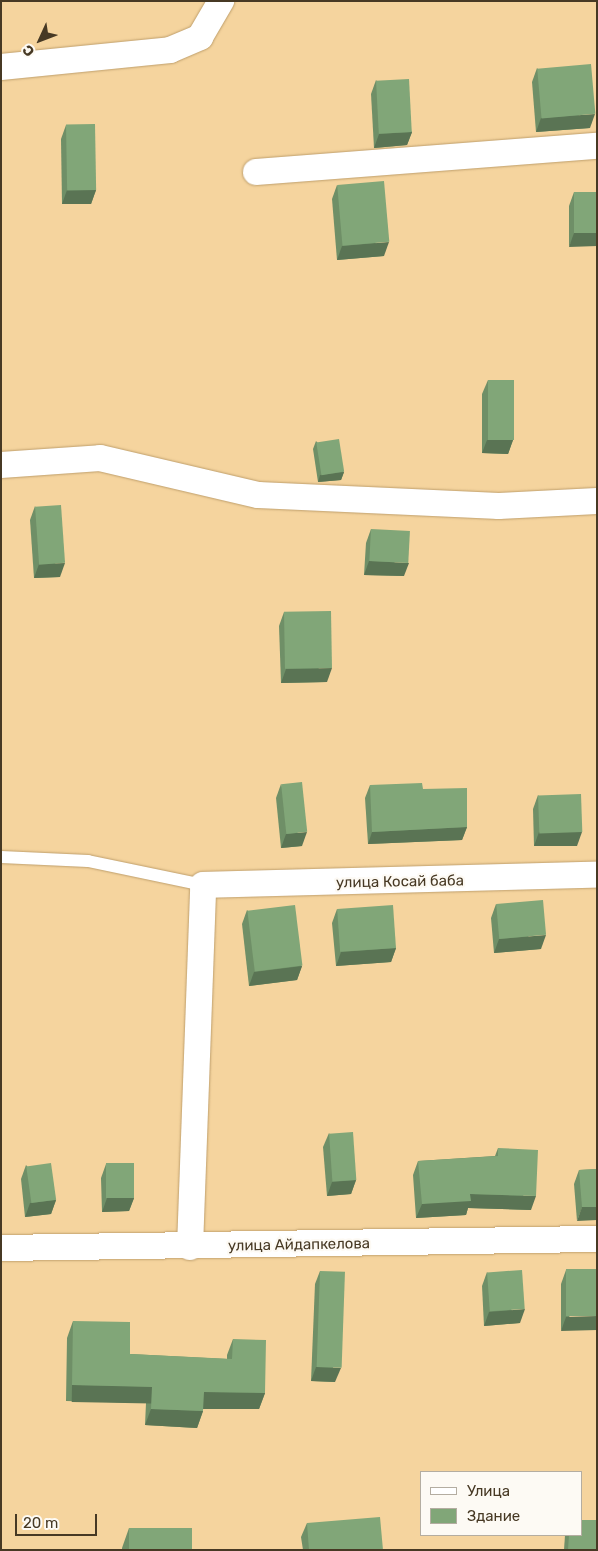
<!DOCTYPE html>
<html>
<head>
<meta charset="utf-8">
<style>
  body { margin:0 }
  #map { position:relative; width:598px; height:1551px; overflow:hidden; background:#f5d49e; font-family:Rubik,sans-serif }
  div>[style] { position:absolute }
  .roads { filter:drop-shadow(0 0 1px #bf9f6c) drop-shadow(0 0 1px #bf9f6c) }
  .service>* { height:12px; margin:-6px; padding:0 6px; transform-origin:6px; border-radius:6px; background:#fff }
  .minor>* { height:26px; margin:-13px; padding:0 13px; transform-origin:13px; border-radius:13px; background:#fff }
  .wall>* { inset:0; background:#6f8f67 }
  .shaded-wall>* { inset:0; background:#5a7454; transform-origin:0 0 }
  .building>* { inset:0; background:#81a678; transform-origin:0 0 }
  span { translate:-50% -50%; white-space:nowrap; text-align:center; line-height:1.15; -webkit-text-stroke:4.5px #fdfaf4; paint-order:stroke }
  .street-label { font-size:15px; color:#473924 }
  .frame { position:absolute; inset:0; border:2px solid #473924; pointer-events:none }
  .legend { position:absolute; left:420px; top:1471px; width:162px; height:65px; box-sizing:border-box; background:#fdfaf4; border:1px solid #b4ada1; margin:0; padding:6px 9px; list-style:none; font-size:15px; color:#473924 }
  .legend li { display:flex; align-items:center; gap:10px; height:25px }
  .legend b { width:25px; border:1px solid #b4ada1 }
  .north { position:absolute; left:15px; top:15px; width:50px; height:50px; -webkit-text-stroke:4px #fdfaf4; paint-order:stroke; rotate:227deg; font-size:14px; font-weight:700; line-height:20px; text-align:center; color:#473924 }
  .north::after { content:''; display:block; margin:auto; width:18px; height:22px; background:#473924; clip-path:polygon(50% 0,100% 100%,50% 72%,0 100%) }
  .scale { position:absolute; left:15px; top:1514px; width:82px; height:22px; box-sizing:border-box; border:2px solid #473924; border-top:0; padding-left:6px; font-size:15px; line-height:18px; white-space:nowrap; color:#473924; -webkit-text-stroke:4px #fdfaf4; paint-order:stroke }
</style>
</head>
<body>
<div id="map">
  <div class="roads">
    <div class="service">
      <i style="left:1px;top:857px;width:87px;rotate:2.6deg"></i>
      <i style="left:88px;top:861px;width:117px;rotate:11.8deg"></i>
    </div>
    <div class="minor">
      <i style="left:1px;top:67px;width:170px;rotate:-5.7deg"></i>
      <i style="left:170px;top:50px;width:33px;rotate:-23deg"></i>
      <i style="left:200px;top:37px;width:42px;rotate:-59.7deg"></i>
      <i style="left:256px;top:172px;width:342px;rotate:-4.4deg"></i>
      <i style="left:1px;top:465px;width:99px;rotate:-4deg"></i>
      <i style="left:100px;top:458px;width:162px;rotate:13.2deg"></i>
      <i style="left:258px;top:495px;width:241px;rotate:2.6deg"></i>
      <i style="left:499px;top:506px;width:98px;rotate:-2.9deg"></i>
      <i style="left:190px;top:1247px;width:362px;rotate:-87.9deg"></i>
      <i style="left:203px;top:885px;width:394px;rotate:-1.5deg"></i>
      <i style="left:1px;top:1248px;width:596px;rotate:-0.87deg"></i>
    </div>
  </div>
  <div class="wall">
    <i style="clip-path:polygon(537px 68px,590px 128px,536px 132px,532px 82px)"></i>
    <i style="clip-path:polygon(376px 80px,412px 132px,407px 145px,374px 148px,371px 94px)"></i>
    <i style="clip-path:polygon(66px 125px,96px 190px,91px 204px,62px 204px,61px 139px)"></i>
    <i style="clip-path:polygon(337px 185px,384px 256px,337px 260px,332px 199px)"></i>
    <i style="clip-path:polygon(574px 192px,597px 192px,569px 247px,569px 206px)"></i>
    <i style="clip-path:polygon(488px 380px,513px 440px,508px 454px,482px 453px,482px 394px)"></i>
    <i style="clip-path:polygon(316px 441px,344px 472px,341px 480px,318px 482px,313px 449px)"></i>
    <i style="clip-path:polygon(35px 506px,60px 577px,34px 578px,30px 520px)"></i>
    <i style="clip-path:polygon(371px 529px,404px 576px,364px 575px,366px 543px)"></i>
    <i style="clip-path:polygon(284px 612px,327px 682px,281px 683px,279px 626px)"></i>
    <i style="clip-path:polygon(281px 784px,302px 846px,281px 848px,276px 798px)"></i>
    <i style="clip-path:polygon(370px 785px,423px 789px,467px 827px,462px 840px,368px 844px,365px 798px)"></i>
    <i style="clip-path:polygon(538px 795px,577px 846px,534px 846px,533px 809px)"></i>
    <i style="clip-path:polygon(496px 904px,541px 949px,494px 953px,491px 918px)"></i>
    <i style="clip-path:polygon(337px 909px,396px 948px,391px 962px,336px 966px,332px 923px)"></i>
    <i style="clip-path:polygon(247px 910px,302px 966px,297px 980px,249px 986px,242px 924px)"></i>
    <i style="clip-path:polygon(329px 1133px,356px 1180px,351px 1194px,327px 1196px,323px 1147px)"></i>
    <i style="clip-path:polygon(498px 1148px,531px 1210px,468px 1208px,466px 1215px,416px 1218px,413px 1175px,418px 1161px,495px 1156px)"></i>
    <i style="clip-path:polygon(106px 1164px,134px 1198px,129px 1211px,102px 1212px,101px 1178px)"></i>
    <i style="clip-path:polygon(26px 1165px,56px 1200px,51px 1214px,25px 1217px,21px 1179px)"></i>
    <i style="clip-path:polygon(597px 1169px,577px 1221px,574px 1184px,579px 1170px)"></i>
    <i style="clip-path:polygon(597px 1269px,561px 1331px,561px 1284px,566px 1270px)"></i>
    <i style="clip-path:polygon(320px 1271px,335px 1382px,311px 1381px,315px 1284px)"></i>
    <i style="clip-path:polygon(487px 1272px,520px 1323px,484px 1326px,482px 1286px)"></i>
    <i style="clip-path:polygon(73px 1321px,130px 1354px,227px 1359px,227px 1355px,233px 1339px,265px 1393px,259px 1409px,203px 1409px,203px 1411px,197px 1428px,145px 1425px,146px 1403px,66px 1401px,67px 1338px)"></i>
    <i style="clip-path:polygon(307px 1523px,383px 1550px,303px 1550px,301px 1537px)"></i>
    <i style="clip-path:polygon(129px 1528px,192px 1550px,122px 1550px,122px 1548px)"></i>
    <i style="clip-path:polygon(565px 1535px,582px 1535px,597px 1550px,564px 1550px)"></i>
  </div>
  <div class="shaded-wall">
    <i style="clip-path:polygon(595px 114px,590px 128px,536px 132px,541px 118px)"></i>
    <i style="clip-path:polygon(412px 132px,407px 145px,374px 148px,379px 134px)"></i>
    <i style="clip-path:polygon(67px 190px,96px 190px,91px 204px,62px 204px)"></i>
    <i style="clip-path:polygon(574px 233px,597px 233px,597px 246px,569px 247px)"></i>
    <i style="clip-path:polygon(389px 242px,384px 256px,337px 260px,342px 246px)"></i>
    <i style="clip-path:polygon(487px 440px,513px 440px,508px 454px,482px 453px)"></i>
    <i style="clip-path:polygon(344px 472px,341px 480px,318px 482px,320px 475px)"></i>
    <i style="clip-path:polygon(369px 561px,409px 563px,404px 576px,364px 575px)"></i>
    <i style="clip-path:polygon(65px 563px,60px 577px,34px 578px,39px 564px)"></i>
    <i style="clip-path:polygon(332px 668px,327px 682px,281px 683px,286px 669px)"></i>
    <i style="clip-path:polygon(467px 827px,462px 840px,368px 844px,372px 832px)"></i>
    <i style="clip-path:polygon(307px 832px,302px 846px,281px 848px,286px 834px)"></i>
    <i style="clip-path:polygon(539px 832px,582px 832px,577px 846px,534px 846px)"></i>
    <i style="clip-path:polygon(546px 935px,541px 949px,494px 953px,499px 939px)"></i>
    <i style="clip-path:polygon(396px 948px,391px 962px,336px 966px,341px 952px)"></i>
    <i style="clip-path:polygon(302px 966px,297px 980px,249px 986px,254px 972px)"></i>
    <i style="clip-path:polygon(356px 1180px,351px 1194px,327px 1196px,332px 1182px)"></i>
    <i style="clip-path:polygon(470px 1194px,536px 1196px,531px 1210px,468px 1208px,466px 1215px,416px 1218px,422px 1204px)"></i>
    <i style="clip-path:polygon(107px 1198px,134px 1198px,129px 1211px,102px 1212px)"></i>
    <i style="clip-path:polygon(56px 1200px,51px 1214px,25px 1217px,30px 1203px)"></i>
    <i style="clip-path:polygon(582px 1207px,597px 1207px,597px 1220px,577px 1221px)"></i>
    <i style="clip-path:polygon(525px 1309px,520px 1323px,484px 1326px,489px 1312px)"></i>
    <i style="clip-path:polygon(597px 1316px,597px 1330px,561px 1331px,566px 1317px)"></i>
    <i style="clip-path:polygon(316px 1367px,341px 1368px,335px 1382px,311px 1381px)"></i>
    <i style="left:72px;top:1385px;width:80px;height:17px;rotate:1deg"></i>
    <i style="clip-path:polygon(204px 1392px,265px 1393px,259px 1409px,198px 1409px)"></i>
    <i style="clip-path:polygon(151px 1409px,203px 1411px,197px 1428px,145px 1425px)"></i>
  </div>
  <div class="building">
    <i style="left:591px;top:64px;width:50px;height:54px;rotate:85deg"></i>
    <i style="left:409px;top:79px;width:53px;height:33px;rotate:87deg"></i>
    <i style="left:95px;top:124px;width:66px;height:29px;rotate:89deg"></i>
    <i style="left:384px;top:181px;width:61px;height:47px;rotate:85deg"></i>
    <i style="left:574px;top:192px;width:23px;height:41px"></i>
    <i style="left:488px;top:380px;width:26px;height:60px"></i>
    <i style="left:339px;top:439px;width:33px;height:23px;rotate:81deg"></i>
    <i style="left:61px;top:505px;width:58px;height:26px;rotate:86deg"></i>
    <i style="left:371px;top:529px;width:39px;height:32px;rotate:3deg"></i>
    <i style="left:331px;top:611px;width:57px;height:47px;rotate:89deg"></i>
    <i style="left:302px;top:782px;width:50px;height:21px;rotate:84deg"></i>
    <i style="clip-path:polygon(422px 783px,423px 789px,467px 788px,467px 827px,372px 832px,370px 785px)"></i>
    <i style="left:581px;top:794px;width:38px;height:43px;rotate:88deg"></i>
    <i style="left:543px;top:900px;width:35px;height:47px;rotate:85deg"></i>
    <i style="left:295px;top:905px;width:61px;height:48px;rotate:83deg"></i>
    <i style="left:393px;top:905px;width:43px;height:56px;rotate:86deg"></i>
    <i style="left:353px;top:1132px;width:48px;height:24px;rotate:86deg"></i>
    <i style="clip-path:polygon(498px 1148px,538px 1150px,536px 1196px,470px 1194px,471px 1201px,422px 1204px,418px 1161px,498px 1156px)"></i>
    <i style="left:51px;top:1163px;width:37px;height:25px;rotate:82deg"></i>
    <i style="left:134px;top:1163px;width:35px;height:28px;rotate:90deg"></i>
    <i style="clip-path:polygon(597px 1169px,597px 1207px,582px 1207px,579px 1170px)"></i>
    <i style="left:597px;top:1269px;width:47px;height:31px;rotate:90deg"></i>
    <i style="left:522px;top:1270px;width:39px;height:35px;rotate:86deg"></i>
    <i style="left:320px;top:1271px;width:25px;height:96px;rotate:2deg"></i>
    <i style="clip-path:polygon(73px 1321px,130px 1322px,130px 1354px,232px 1359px,233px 1339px,266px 1340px,265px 1393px,204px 1392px,203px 1411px,151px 1409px,152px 1387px,72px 1385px)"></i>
    <i style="clip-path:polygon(380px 1517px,383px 1550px,309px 1550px,307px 1523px)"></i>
    <i style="clip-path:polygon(582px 1520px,597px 1520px,597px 1550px,568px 1550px,569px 1535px,582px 1535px)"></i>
    <i style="left:129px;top:1528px;width:63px;height:22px"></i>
  </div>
  <div class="street-label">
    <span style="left:400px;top:882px;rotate:-1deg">улица Косай баба</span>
    <span style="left:299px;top:1245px;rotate:-1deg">улица Айдапкелова</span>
  </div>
  <div class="frame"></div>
  <ul class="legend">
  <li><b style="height:6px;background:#fff"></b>Улица</li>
  <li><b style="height:14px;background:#81a678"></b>Здание</li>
  </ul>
  <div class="north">С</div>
  <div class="scale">20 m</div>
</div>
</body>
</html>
